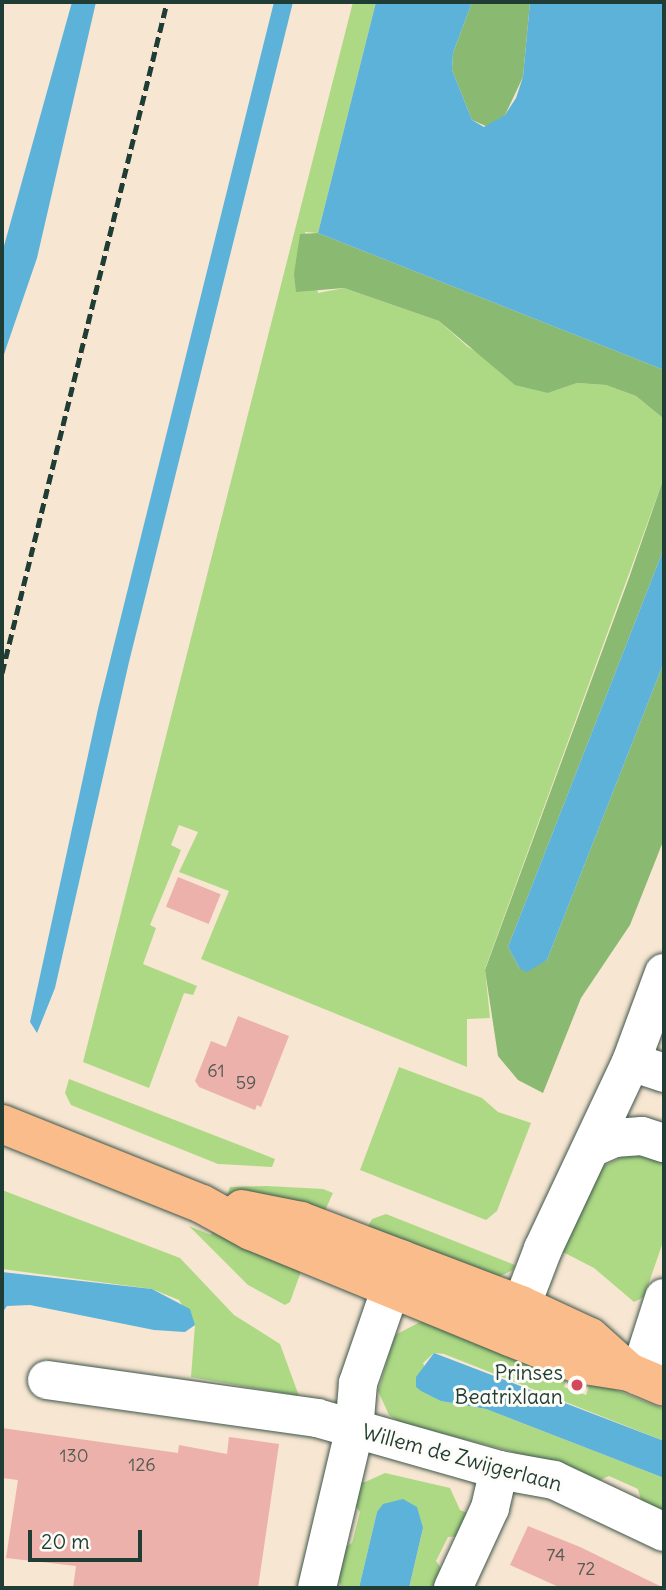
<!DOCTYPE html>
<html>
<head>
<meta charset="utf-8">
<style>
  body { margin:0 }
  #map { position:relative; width:666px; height:1590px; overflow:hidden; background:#f7e6d1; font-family:Delius,sans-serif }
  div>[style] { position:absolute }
  .green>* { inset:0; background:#add985 }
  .forest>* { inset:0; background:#8ab972 }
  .water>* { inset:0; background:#5db2d9 }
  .building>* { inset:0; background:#ecb1ab; transform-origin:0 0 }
  .roads { filter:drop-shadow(0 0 2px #3f564c) drop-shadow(0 0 2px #3f564c) }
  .minor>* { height:38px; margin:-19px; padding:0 19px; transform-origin:19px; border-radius:19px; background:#fff }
  .major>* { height:38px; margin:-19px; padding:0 19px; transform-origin:19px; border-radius:19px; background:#f9bc8a }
  .rail>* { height:5px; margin-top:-2.5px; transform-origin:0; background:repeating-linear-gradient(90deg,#1f3d34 0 10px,transparent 0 15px) }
  .dots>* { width:19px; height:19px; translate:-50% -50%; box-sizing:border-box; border:4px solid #fdfcf7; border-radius:50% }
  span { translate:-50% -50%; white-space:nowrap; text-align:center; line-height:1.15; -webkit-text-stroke:6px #fdfcf7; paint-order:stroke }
  .number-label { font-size:18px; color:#525a52 }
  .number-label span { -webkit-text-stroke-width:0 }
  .poi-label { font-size:21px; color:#1f3d34 }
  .right { translate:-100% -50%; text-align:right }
  .street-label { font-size:21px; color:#1f3d34 }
  .frame { position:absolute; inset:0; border:4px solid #1f3d34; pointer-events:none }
  .scale { position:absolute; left:28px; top:1530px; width:114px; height:32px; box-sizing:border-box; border:4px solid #1f3d34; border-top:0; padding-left:9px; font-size:21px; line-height:24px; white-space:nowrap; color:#1f3d34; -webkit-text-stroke:5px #fdfcf7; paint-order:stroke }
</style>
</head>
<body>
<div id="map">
  <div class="green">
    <i style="clip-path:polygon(353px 2px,376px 2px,318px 233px,305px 232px,318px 293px,344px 288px,439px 321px,468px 347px,548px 393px,577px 383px,606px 385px,636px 396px,664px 419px,662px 483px,485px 969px,490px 1018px,467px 1019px,467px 1067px,201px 959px,229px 891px,179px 872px,198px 832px,179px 825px,171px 845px,181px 850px,150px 925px,156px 928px,143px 964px,197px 986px,193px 995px,184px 993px,149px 1088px,83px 1062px)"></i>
    <i style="clip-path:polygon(399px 1067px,482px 1098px,498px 1112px,531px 1123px,497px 1211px,486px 1220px,360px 1170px)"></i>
    <i style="clip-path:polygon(69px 1079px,275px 1159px,272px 1167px,218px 1164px,71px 1105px,65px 1093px)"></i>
    <i style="clip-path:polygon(642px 1155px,664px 1163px,664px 1239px,644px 1297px,634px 1302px,594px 1268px,561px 1251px,600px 1168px,624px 1156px)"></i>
    <i style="clip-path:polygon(267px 1186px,323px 1189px,333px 1193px,322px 1217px,228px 1194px,230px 1187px)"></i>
    <i style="clip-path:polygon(2px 1190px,180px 1258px,234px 1315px,280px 1344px,299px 1396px,191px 1377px,195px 1325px,179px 1300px,152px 1289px,2px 1269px)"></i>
    <i style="clip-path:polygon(386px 1214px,515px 1265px,513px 1270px,485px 1283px,364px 1234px,372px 1219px)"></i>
    <i style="clip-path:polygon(189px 1226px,211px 1235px,213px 1228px,303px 1266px,290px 1302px,285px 1305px,248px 1285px)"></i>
    <i style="clip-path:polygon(426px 1319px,567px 1377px,564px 1387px,586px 1395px,591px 1380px,664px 1409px,664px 1441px,444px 1354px,434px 1353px,423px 1363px,441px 1401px,486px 1409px,664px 1478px,664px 1518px,643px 1508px,638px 1489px,609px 1476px,591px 1484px,510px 1451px,401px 1423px,389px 1415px,378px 1391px,395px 1335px)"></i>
    <i style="clip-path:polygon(385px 1473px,450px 1488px,460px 1510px,472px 1515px,463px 1536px,448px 1537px,436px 1561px,445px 1574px,438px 1588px,409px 1588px,423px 1528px,377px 1512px,359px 1588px,342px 1588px,334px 1570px,338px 1551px,352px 1543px,360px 1512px,350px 1499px,354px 1481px,365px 1482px)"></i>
  </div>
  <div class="forest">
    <i style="clip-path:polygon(472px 2px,530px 2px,523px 77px,505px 115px,488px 127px,472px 120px,452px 70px,453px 53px)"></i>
    <i style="clip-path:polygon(318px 233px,664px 370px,664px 419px,636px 396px,606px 385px,577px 383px,548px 393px,515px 385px,439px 321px,344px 288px,296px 292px,294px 274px,300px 234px)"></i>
    <i style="clip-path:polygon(664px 453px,664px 548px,508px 947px,520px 969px,547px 960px,664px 662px,664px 839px,630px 925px,581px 998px,543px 1093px,518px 1080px,498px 1056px,485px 970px,629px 578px,662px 483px)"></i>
  </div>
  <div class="water">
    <i style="clip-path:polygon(72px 2px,96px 2px,37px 258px,2px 360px,2px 253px)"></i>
    <i style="clip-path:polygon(274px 2px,293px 2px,129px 662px,55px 988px,37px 1033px,30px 1022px,98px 709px)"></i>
    <i style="clip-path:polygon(376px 2px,472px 2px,453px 53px,452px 70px,472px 120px,484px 127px,505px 115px,516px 98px,523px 77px,530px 2px,664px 2px,664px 370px,318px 233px)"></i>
    <i style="clip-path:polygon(664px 548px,664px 662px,547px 960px,527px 972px,520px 969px,508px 947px)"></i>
    <i style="clip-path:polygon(2px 1272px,152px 1289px,190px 1309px,195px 1325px,185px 1332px,154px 1330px,30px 1305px,7px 1306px,2px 1313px)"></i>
    <i style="clip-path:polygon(434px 1353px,664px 1441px,664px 1478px,486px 1409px,441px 1401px,421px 1391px,416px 1387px,416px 1377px)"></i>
    <i style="clip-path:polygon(403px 1499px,417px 1507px,423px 1528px,409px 1588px,359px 1588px,377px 1512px,383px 1504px)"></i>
  </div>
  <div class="building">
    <i style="left:178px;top:877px;width:46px;height:32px;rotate:22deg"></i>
    <i style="clip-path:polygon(238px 1016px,289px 1036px,261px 1107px,257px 1105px,255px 1110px,199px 1087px,195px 1081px,211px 1041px,226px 1047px)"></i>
    <i style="clip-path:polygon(2px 1428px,178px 1453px,179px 1445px,227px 1454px,229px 1437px,279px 1444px,258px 1588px,73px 1588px,76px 1566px,6px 1558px,18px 1480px,2px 1478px)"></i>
    <i style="clip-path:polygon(528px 1526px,580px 1547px,664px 1588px,561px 1588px,510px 1565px)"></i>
  </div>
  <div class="roads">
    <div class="minor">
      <i style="left:631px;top:1062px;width:35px;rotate:18deg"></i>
      <i style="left:592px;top:1148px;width:24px;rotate:-24deg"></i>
      <i style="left:614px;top:1138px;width:28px;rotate:-4deg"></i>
      <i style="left:642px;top:1136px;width:23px;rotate:18deg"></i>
      <i style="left:510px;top:1335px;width:92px;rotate:-69deg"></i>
      <i style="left:543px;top:1249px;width:207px;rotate:-64.8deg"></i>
      <i style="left:631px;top:1062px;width:95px;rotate:-69.7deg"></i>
      <i style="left:639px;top:1376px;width:82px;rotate:-72.2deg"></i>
      <i style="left:47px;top:1380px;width:273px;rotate:8deg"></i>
      <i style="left:317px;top:1418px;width:189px;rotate:15.9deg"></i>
      <i style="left:499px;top:1470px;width:56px;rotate:10.3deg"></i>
      <i style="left:554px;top:1480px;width:122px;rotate:25.3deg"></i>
      <i style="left:317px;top:1588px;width:161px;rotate:-76.7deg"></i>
      <i style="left:354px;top:1431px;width:48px;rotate:-85.2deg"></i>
      <i style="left:358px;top:1383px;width:131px;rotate:-70.9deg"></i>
      <i style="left:453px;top:1588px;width:88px;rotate:-65.2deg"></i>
      <i style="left:490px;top:1508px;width:39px;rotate:-77deg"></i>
    </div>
    <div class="major">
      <i style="left:2px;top:1124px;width:215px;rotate:21.8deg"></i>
      <i style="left:202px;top:1204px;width:56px;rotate:28.9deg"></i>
      <i style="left:251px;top:1231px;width:280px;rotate:22.3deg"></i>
      <i style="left:510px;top:1337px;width:73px;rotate:21.7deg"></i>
      <i style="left:578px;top:1364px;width:52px;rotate:8.9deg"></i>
      <i style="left:629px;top:1372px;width:38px;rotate:23deg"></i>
      <i style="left:242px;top:1209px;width:60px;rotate:11.5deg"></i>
      <i style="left:301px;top:1221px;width:235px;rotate:20.9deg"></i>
      <i style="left:521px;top:1305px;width:76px;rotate:24.9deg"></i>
      <i style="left:590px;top:1337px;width:52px;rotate:41.9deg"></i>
    </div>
  </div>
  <div class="rail">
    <i style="left:2px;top:673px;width:691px;rotate:-76.18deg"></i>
  </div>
  <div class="dots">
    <i style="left:577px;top:1385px;background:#d1495b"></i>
  </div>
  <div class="number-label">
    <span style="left:216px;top:1071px">61</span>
    <span style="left:246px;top:1083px">59</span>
    <span style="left:74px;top:1456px">130</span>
    <span style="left:142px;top:1465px">126</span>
    <span style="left:556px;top:1555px">74</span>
    <span style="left:586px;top:1569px">72</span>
  </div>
  <div class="poi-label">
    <span class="right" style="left:563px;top:1385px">Prinses<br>Beatrixlaan</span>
  </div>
  <div class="street-label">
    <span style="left:462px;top:1458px;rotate:15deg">Willem de Zwijgerlaan</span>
  </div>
  <div class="frame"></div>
  <div class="scale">20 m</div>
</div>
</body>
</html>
